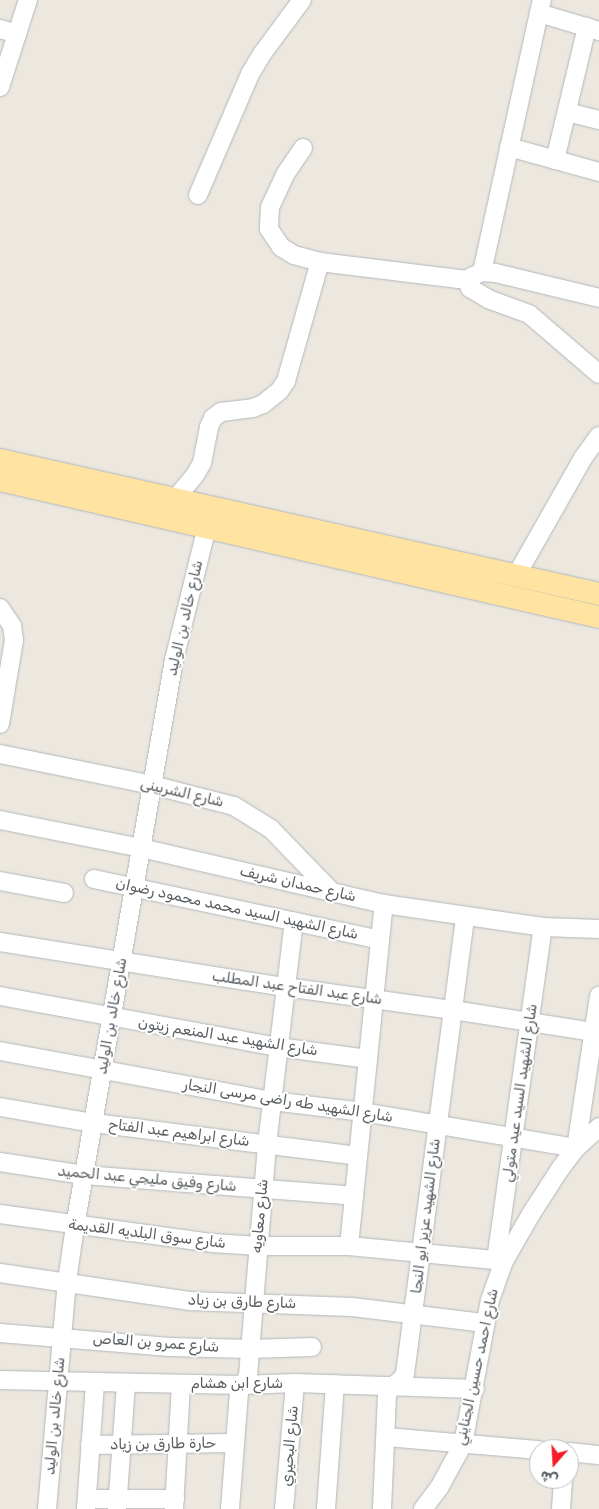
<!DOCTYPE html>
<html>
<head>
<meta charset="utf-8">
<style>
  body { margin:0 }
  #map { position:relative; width:599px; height:1509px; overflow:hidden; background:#ede8df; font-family:Rubik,"Noto Naskh Arabic",sans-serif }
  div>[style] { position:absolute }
  .roads { filter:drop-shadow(0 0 1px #b2b7bb) drop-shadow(0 0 1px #b2b7bb) }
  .minor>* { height:18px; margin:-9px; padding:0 9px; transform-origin:9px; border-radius:9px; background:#fff }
  .major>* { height:22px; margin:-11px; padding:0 11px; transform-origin:11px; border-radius:11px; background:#ffe3a1 }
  span { translate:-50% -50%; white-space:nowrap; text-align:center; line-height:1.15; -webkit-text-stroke:4px #fff; paint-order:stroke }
  .street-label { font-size:15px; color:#585d61 }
  .north { position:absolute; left:529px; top:1439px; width:50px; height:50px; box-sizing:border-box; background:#fff; border:1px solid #bcbec0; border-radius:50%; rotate:199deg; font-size:14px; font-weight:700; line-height:20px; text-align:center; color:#585d61 }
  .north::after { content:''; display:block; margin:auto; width:18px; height:22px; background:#f61c2a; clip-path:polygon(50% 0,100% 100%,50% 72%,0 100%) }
</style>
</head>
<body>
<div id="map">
  <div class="roads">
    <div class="minor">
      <i style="left:539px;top:13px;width:63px;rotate:16.7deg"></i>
      <i style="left:0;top:29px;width:18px;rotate:16deg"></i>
      <i style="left:0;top:87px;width:91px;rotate:-72.2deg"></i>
      <i style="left:567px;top:112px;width:33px;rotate:14deg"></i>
      <i style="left:509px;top:147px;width:93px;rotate:15.5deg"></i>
      <i style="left:303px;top:148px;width:32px;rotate:124deg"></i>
      <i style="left:285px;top:175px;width:35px;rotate:115deg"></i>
      <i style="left:270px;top:207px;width:22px;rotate:93deg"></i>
      <i style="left:269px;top:229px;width:22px;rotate:56deg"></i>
      <i style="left:281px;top:247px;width:15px;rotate:32deg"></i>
      <i style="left:294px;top:255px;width:27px;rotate:15deg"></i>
      <i style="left:320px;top:262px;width:148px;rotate:7deg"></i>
      <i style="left:467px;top:280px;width:9px;rotate:69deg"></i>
      <i style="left:470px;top:288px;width:21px;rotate:31deg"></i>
      <i style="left:488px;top:299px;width:44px;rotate:20.1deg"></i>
      <i style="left:529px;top:314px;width:92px;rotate:40.6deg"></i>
      <i style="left:555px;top:160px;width:137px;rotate:-76.5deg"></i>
      <i style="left:198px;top:195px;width:132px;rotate:-66.7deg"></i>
      <i style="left:250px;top:74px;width:23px;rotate:-59deg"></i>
      <i style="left:262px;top:54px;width:67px;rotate:-53.5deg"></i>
      <i style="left:482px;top:272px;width:279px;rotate:-77.6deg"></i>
      <i style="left:471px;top:277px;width:12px;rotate:-24deg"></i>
      <i style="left:482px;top:272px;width:14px;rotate:4deg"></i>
      <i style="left:496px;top:273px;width:106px;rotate:13.6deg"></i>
      <i style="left:175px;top:499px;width:31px;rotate:-50deg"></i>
      <i style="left:195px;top:475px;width:14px;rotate:-60deg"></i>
      <i style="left:202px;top:463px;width:37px;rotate:-79deg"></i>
      <i style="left:209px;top:427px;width:10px;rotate:-66deg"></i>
      <i style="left:213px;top:418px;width:10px;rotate:-37deg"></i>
      <i style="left:221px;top:412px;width:32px;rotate:-7deg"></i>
      <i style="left:253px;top:408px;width:11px;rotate:-22deg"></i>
      <i style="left:263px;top:404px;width:22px;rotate:-39deg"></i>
      <i style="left:280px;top:390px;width:11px;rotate:-56deg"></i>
      <i style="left:286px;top:381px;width:124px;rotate:-74.1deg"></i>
      <i style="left:516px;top:576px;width:136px;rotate:-60.4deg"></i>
      <i style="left:583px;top:458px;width:27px;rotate:-54deg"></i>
      <i style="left:0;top:608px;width:22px;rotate:56deg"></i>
      <i style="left:12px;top:626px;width:14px;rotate:82deg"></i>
      <i style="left:14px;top:640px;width:85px;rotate:99.5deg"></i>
      <i style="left:0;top:754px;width:155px;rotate:11.5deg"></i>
      <i style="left:152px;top:785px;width:85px;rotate:14.4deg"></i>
      <i style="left:234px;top:806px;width:44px;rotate:31.9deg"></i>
      <i style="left:271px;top:829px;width:89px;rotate:45.9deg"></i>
      <i style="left:0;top:820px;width:144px;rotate:11.2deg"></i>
      <i style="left:141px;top:848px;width:249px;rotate:13deg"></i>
      <i style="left:384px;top:904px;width:161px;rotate:8.2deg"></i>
      <i style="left:543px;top:927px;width:56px;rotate:2deg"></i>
      <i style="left:94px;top:879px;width:292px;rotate:12deg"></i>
      <i style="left:0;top:881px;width:65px;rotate:10.6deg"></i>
      <i style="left:0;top:942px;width:289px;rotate:9deg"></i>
      <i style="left:285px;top:987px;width:170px;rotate:7.8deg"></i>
      <i style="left:453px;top:1010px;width:143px;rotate:8.9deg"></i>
      <i style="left:0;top:996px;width:283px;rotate:10.4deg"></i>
      <i style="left:278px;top:1047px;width:91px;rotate:7.6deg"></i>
      <i style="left:0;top:1051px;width:277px;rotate:10.4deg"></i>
      <i style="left:272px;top:1101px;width:92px;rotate:6.9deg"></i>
      <i style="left:363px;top:1112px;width:216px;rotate:9.6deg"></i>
      <i style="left:576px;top:1148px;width:154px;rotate:-81.4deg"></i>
      <i style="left:0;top:1107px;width:95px;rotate:9.7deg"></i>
      <i style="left:94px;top:1123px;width:266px;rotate:7.1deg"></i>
      <i style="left:0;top:1162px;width:85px;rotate:8.8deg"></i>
      <i style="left:84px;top:1175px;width:271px;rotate:4.4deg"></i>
      <i style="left:0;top:1214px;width:215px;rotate:7.8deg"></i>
      <i style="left:213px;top:1243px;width:45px;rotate:3.8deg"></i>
      <i style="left:258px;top:1246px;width:91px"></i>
      <i style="left:349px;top:1246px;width:156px;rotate:5.5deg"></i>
      <i style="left:349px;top:1246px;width:344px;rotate:-84.2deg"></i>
      <i style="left:496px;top:1260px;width:336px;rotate:-82deg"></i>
      <i style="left:0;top:1273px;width:191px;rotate:8.4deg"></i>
      <i style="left:189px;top:1301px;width:163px;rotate:2.1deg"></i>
      <i style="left:352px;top:1307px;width:134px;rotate:6.9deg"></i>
      <i style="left:0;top:1333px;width:170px;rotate:4.7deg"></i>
      <i style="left:169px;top:1347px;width:81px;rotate:1.4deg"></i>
      <i style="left:250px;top:1349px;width:62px;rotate:-1.8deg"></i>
      <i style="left:0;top:1380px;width:242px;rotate:1.2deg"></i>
      <i style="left:242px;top:1385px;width:53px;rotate:-2.2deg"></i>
      <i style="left:295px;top:1383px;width:180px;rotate:1.9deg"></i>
      <i style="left:386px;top:1437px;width:154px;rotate:4.9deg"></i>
      <i style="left:90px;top:1445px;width:145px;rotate:-0.8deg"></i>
      <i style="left:569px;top:1452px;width:30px;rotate:6deg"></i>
      <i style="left:87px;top:1499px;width:88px"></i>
      <i style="left:47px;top:1509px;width:229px;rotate:-85deg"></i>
      <i style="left:67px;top:1281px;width:56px;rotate:-81.7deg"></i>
      <i style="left:75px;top:1226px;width:575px;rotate:-80.08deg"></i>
      <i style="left:174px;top:660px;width:137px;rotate:-76.1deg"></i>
      <i style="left:86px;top:1509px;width:127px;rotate:-85.9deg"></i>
      <i style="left:117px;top:1509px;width:126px;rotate:-85.9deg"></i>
      <i style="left:174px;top:1509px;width:125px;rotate:-86.8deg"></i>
      <i style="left:230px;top:1509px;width:117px;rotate:-85.6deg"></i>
      <i style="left:239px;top:1392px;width:18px;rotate:-61deg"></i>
      <i style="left:248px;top:1376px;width:233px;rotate:-85.3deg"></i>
      <i style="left:267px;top:1144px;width:224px;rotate:-83.1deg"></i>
      <i style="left:284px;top:1509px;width:126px;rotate:-85deg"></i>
      <i style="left:326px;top:1509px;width:125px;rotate:-85.9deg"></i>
      <i style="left:382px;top:1509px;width:114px;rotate:-87.5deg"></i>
      <i style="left:387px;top:1395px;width:9px;rotate:-63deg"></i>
      <i style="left:391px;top:1387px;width:12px;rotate:-35deg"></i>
      <i style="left:401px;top:1380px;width:7px;rotate:-56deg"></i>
      <i style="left:405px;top:1374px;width:462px;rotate:-82.5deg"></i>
      <i style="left:423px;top:1509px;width:26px;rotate:-53deg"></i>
      <i style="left:439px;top:1488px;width:50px;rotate:-61.4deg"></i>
      <i style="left:463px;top:1444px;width:147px;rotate:-79.4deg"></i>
      <i style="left:490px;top:1300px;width:41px;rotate:-70.3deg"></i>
      <i style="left:504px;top:1261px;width:54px;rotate:-60.1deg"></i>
      <i style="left:531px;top:1214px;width:54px;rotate:-57.2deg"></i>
      <i style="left:560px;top:1169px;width:26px;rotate:-53deg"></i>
      <i style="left:576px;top:1148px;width:31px;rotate:-42deg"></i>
      <i style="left:561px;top:1509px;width:30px;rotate:-86deg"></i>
    </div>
    <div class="major">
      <i style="left:0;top:460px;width:614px;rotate:12.61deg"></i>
      <i style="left:0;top:480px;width:614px;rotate:12.88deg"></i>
    </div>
  </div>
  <div class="street-label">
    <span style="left:185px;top:618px;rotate:-77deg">شارع خالد بن الوليد</span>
    <span style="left:182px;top:793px;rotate:13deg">شارع الشربينى</span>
    <span style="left:298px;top:884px;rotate:13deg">شارع حمدان شريف</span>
    <span style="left:237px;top:909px;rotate:12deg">شارع الشهيد السيد محمد محمود رضوان</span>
    <span style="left:297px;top:988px;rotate:8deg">شارع عبد الفتاح عبد المطلب</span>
    <span style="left:112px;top:1016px;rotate:-80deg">شارع خالد بن الوليد</span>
    <span style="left:228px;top:1037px;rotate:9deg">شارع الشهيد عبد المنعم زيتون</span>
    <span style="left:520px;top:1093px;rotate:-82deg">شارع الشهيد السيد عيد متولي</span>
    <span style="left:288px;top:1101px;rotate:9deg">شارع الشهيد طه راضى مرسى النجار</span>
    <span style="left:179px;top:1133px;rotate:7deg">شارع ابراهيم عبد الفتاح</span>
    <span style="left:147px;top:1179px;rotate:5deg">شارع وفيق مليجي عبد الحميد</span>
    <span style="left:260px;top:1216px;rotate:-85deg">شارع معاويه</span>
    <span style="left:426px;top:1216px;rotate:-83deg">شارع الشهيد عزيز ابو النجا</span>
    <span style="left:147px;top:1234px;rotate:7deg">شارع سوق البلديه القديمة</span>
    <span style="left:242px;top:1302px;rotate:2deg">شارع طارق بن زياد</span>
    <span style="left:156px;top:1343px;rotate:4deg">شارع عمرو بن العاص</span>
    <span style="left:477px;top:1367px;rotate:-78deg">شارع احمد حسين الجنايني</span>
    <span style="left:237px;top:1384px">شارع ابن هشام</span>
    <span style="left:55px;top:1416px;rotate:-85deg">شارع خالد بن الوليد</span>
    <span style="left:163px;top:1444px;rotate:-1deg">حارة طارق بن زياد</span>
    <span style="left:290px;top:1446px;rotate:-85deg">شارع البحيري</span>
  </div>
  <div class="north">ش</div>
</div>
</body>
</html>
